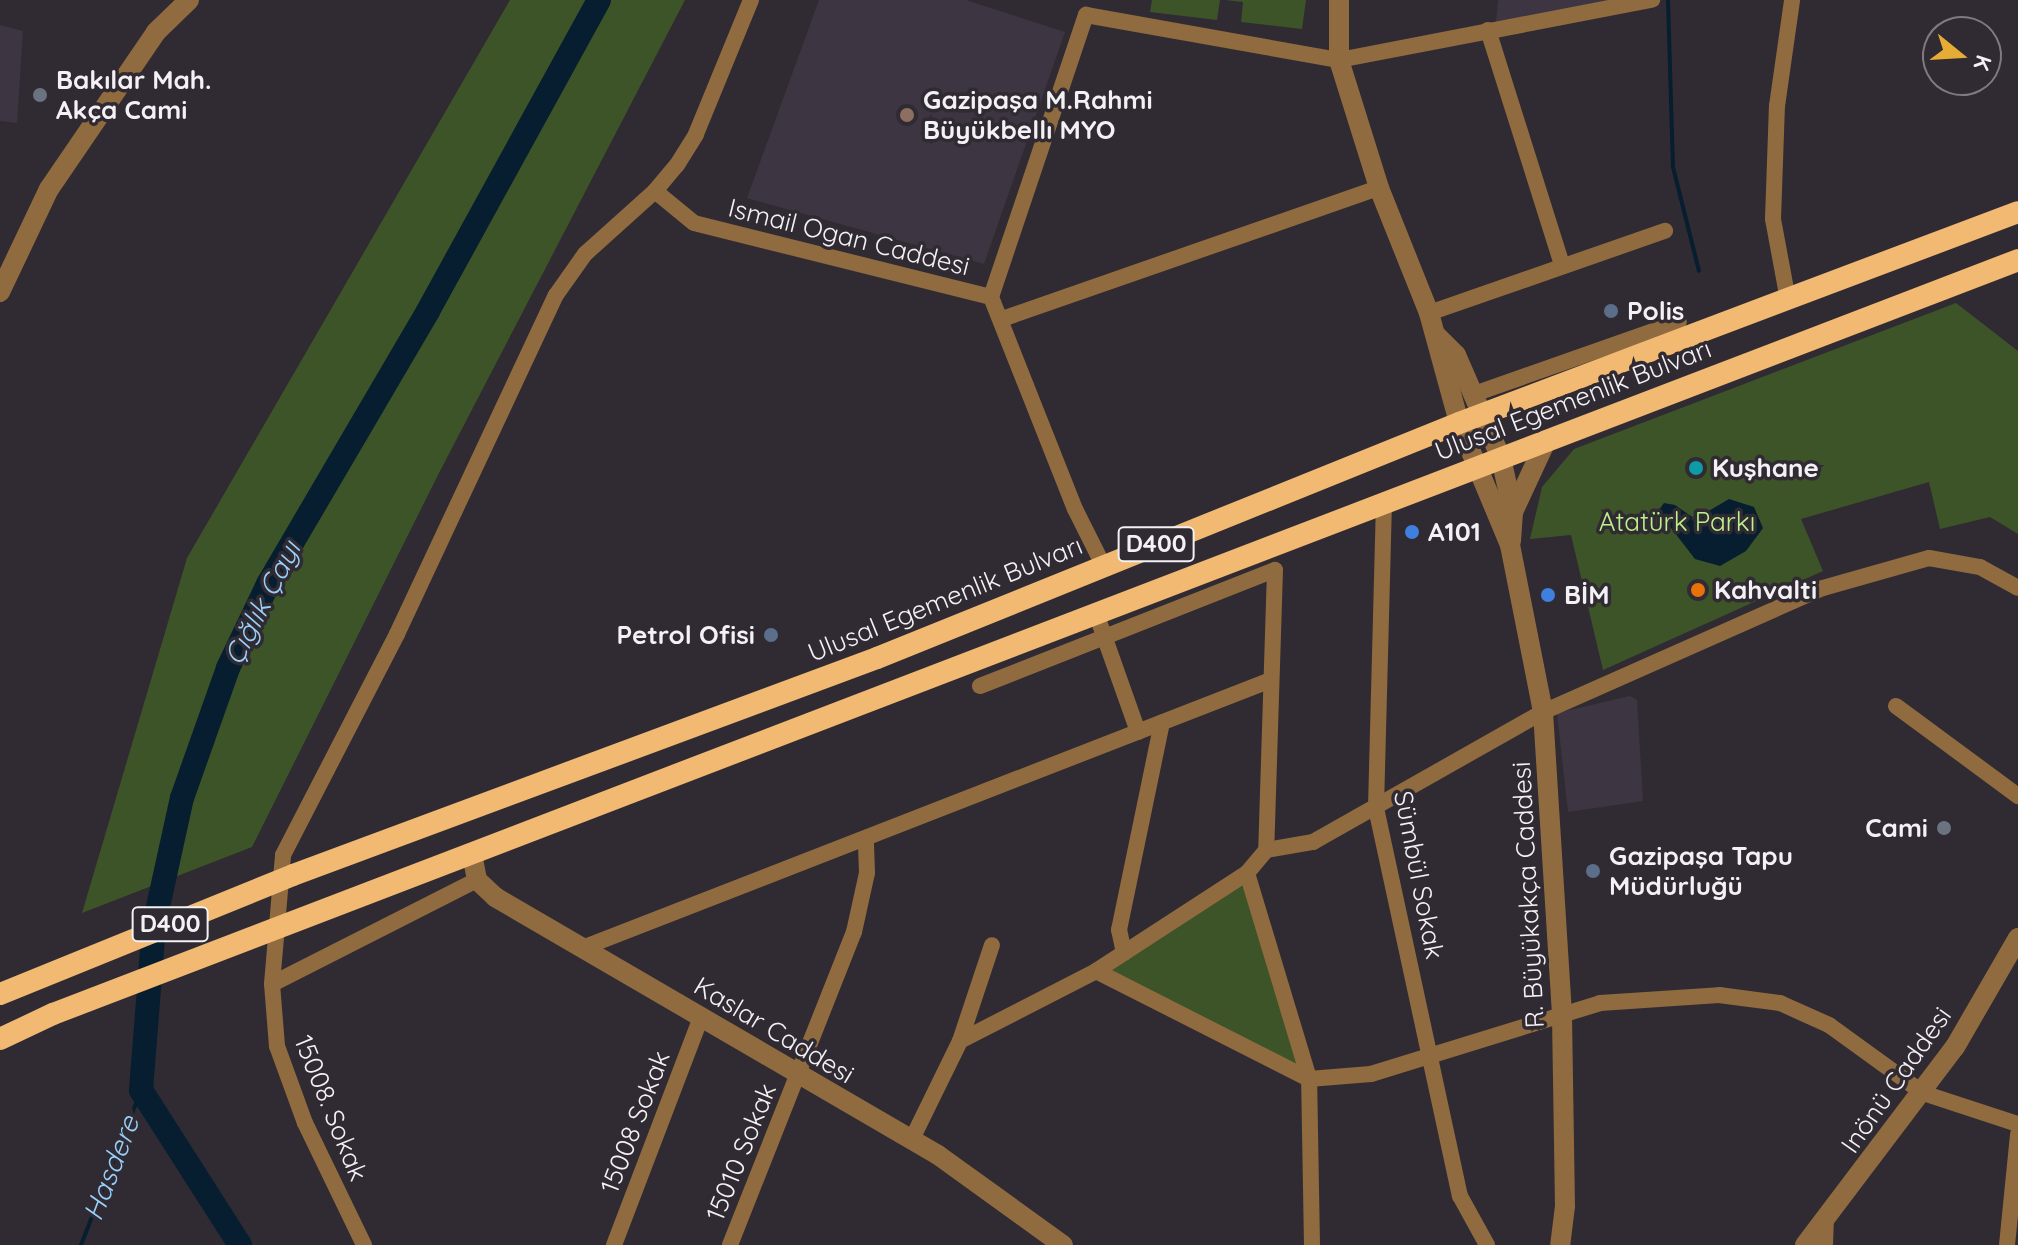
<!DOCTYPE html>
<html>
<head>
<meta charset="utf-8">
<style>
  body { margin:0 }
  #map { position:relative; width:2018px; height:1245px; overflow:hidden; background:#302b32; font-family:Quicksand,sans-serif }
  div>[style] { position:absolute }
  .built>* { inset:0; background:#3d3541 }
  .green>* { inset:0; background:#3d5328 }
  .water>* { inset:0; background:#061e2f }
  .stream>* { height:4px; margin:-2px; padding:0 2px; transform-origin:2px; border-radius:2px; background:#061e2f }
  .river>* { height:24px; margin:-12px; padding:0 12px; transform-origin:12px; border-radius:12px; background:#061e2f }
  .minor>* { height:16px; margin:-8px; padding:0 8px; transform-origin:8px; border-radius:8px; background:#906b3f }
  .tertiary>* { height:20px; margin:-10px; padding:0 10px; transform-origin:10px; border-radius:10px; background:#906b3f }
  .trunk>* { height:22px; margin:-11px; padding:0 11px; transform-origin:11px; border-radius:11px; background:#f2b972 }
  .dots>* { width:22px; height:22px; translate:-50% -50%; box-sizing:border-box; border:4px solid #302b32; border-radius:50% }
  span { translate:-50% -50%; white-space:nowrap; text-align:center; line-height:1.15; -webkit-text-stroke:7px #302b32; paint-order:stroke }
  .shield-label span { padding:2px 6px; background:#302b32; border:2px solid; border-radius:6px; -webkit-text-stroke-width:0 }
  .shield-label { font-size:24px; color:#f4f1f6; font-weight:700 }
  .poi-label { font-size:26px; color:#f4f1f6; font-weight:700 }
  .left { translate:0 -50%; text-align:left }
  .right { translate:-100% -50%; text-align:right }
  .street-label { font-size:26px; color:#f4f1f6 }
  .park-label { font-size:26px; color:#bdf18b }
  .water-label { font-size:28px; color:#98d0fb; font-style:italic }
  .north { position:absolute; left:1922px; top:16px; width:80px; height:80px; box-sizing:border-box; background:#302b32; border:2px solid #7e7a80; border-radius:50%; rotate:108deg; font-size:22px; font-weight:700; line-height:32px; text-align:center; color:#f4f1f6 }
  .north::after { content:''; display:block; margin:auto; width:28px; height:36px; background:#e7ac36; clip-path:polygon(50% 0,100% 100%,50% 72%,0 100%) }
</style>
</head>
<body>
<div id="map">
  <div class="built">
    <i style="clip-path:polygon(819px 0,966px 0,1065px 32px,984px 264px,747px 198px)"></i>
    <i style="clip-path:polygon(1498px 0,1611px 0,1496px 22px)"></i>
    <i style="clip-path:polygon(0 25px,23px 31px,17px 123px,0 121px)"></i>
    <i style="clip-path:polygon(1630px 696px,1637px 700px,1643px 801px,1568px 812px,1557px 713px)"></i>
  </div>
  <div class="green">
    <i style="clip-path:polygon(510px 0,685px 0,439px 473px,252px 847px,82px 913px,187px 558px)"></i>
    <i style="clip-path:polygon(1152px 0,1220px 0,1217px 20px,1150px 12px)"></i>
    <i style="clip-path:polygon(1225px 0,1306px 0,1302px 29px,1241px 22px,1243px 2px)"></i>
    <i style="clip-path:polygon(1956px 303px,2018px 351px,2018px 534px,1990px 517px,1940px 529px,1929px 482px,1801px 519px,1823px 571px,1603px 670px,1571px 535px,1530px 539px,1542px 487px,1574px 449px)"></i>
    <i style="clip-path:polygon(1247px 873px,1309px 1079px,1096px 971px)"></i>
  </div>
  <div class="water">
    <i style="clip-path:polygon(1729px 499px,1754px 507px,1763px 528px,1746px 551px,1720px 566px,1695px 559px,1658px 511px,1664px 503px,1675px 505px,1695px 519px)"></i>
  </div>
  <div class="stream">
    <i style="left:1668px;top:0;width:167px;rotate:88.3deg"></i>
    <i style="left:1673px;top:167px;width:107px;rotate:76deg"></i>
    <i style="left:81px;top:1245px;width:166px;rotate:-68.8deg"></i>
  </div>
  <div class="river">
    <i style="left:240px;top:1245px;width:184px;rotate:-122.6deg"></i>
    <i style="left:141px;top:1090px;width:166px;rotate:-85.5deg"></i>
    <i style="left:154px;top:925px;width:130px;rotate:-77.6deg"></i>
    <i style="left:182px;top:798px;width:138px;rotate:-70.5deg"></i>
    <i style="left:228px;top:668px;width:93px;rotate:-64.5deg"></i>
    <i style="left:268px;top:584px;width:316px;rotate:-59.6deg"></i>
    <i style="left:428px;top:311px;width:355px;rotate:-61.2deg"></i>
  </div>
  <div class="minor">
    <i style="left:1488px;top:30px;width:246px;rotate:72.5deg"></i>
    <i style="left:655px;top:191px;width:50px;rotate:39.4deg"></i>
    <i style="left:694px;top:223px;width:306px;rotate:14deg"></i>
    <i style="left:991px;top:297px;width:228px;rotate:68.4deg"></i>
    <i style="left:1075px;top:509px;width:63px;rotate:63.4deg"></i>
    <i style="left:991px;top:297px;width:298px;rotate:-71.4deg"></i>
    <i style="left:1086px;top:15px;width:257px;rotate:10.1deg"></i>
    <i style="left:1339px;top:60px;width:319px;rotate:-10.9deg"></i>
    <i style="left:1788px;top:300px;width:82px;rotate:-100.5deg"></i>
    <i style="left:1773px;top:219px;width:113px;rotate:-88deg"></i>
    <i style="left:1777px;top:106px;width:107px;rotate:-81.9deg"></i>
    <i style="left:1429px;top:313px;width:250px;rotate:-19.2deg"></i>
    <i style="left:1002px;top:319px;width:399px;rotate:-19.2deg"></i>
    <i style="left:1474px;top:394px;width:217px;rotate:-19.4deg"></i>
    <i style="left:1384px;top:502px;width:306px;rotate:91.5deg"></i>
    <i style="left:1376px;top:808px;width:397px;rotate:77.8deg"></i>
    <i style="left:1460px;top:1196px;width:56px;rotate:61.1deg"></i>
    <i style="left:1097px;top:616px;width:123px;rotate:70.5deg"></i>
    <i style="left:980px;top:686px;width:317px;rotate:-21.5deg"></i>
    <i style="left:1275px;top:570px;width:280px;rotate:91.8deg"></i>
    <i style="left:1896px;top:706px;width:152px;rotate:36.4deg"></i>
    <i style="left:1247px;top:873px;width:215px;rotate:73.2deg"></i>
    <i style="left:585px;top:947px;width:736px;rotate:-21.27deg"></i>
    <i style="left:1124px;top:953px;width:24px;rotate:-102deg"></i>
    <i style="left:1119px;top:930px;width:212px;rotate:-78.3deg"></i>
    <i style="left:1096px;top:971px;width:239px;rotate:26.9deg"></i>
    <i style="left:272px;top:984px;width:230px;rotate:-26.9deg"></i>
    <i style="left:960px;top:1041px;width:153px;rotate:-27.2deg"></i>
    <i style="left:1096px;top:971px;width:180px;rotate:-33deg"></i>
    <i style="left:1247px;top:873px;width:30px;rotate:-50deg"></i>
    <i style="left:1266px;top:850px;width:48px;rotate:-9.7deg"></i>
    <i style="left:1313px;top:842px;width:264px;rotate:-29.5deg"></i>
    <i style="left:1543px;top:712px;width:306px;rotate:-23.9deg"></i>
    <i style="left:1823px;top:588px;width:110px;rotate:-15.8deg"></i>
    <i style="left:1929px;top:558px;width:52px;rotate:10deg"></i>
    <i style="left:1980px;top:567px;width:43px;rotate:28.9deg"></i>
    <i style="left:912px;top:1139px;width:109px;rotate:-63.9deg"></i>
    <i style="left:960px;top:1041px;width:101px;rotate:-71.6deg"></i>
    <i style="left:364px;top:1245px;width:136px;rotate:-115.8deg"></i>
    <i style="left:305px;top:1123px;width:82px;rotate:-110deg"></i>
    <i style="left:277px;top:1046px;width:62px;rotate:-94.6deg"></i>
    <i style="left:272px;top:984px;width:129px;rotate:-85.1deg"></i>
    <i style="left:283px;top:855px;width:249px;rotate:-62.7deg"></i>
    <i style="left:397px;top:634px;width:374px;rotate:-64.9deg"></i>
    <i style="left:556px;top:295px;width:50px;rotate:-54.7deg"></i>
    <i style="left:585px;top:254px;width:94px;rotate:-42deg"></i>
    <i style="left:655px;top:191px;width:34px;rotate:-50deg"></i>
    <i style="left:677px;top:165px;width:36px;rotate:-58deg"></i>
    <i style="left:696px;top:134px;width:145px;rotate:-67.7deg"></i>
    <i style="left:614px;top:1245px;width:244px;rotate:-69.1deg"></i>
    <i style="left:730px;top:1245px;width:337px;rotate:-68.4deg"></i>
    <i style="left:854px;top:932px;width:60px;rotate:-77.6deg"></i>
    <i style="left:867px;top:873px;width:35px;rotate:-92deg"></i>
    <i style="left:1312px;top:1245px;width:166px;rotate:-91deg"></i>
    <i style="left:1309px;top:1079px;width:62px;rotate:-4.6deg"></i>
    <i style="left:1371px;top:1074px;width:240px;rotate:-17.2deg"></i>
    <i style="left:1600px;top:1003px;width:119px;rotate:-3.8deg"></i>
    <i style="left:1719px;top:995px;width:62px;rotate:7.5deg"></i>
    <i style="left:1780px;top:1003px;width:54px;rotate:24.2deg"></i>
    <i style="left:1829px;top:1025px;width:116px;rotate:35.9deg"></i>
    <i style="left:1923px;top:1093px;width:100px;rotate:18.1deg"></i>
    <i style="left:1825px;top:1245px;width:27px;rotate:-88deg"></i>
    <i style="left:2007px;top:1245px;width:111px;rotate:-84.3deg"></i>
  </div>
  <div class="tertiary">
    <i style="left:1339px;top:0;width:60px;rotate:90deg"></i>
    <i style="left:1339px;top:60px;width:134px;rotate:72.6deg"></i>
    <i style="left:1379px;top:188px;width:135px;rotate:68.2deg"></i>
    <i style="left:1429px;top:313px;width:114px;rotate:74.7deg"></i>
    <i style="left:1459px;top:423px;width:132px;rotate:67.3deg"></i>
    <i style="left:1510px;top:545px;width:170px;rotate:78.8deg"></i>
    <i style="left:1543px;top:712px;width:305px;rotate:86.4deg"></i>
    <i style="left:1562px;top:1016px;width:190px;rotate:89.1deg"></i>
    <i style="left:1565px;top:1206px;width:39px;rotate:97deg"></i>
    <i style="left:0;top:292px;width:114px;rotate:-64.6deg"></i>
    <i style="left:49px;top:189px;width:190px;rotate:-55.7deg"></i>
    <i style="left:156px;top:32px;width:46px;rotate:-44.1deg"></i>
    <i style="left:1437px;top:336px;width:27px;rotate:45deg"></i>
    <i style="left:1456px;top:355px;width:112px;rotate:66.4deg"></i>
    <i style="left:1501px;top:458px;width:55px;rotate:77.5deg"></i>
    <i style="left:1513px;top:512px;width:29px;rotate:94deg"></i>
    <i style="left:1513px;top:512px;width:78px;rotate:-65.1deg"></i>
    <i style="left:472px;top:854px;width:26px;rotate:79deg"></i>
    <i style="left:477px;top:880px;width:25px;rotate:43deg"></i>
    <i style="left:495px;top:897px;width:513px;rotate:30.22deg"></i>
    <i style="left:938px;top:1155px;width:154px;rotate:35.8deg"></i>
    <i style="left:1805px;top:1245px;width:248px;rotate:-52.9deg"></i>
    <i style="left:1955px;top:1047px;width:126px;rotate:-60deg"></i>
  </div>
  <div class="trunk">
    <i style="left:0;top:994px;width:316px;rotate:-22.1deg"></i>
    <i style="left:293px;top:875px;width:623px;rotate:-20.38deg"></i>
    <i style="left:877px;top:658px;width:628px;rotate:-21.99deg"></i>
    <i style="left:1459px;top:423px;width:597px;rotate:-20.68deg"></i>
    <i style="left:0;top:1039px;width:59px;rotate:-25.3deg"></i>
    <i style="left:53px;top:1014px;width:2105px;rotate:-20.99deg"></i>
  </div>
  <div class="dots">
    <i style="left:40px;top:95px;background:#6b7280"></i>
    <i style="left:907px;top:115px;background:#8d6e63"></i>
    <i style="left:1611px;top:311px;background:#5c6f8a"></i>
    <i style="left:1696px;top:468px;background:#0f9aa8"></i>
    <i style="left:1412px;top:532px;background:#3f7fe0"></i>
    <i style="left:1698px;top:590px;background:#e8710a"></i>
    <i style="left:1548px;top:595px;background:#3f7fe0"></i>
    <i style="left:771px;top:635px;background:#5c6f8a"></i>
    <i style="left:1944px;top:828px;background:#6b7280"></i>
    <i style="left:1593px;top:871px;background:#5c6f8a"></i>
  </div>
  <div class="shield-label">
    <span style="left:1156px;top:544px">D400</span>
    <span style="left:170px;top:924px">D400</span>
  </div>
  <div class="poi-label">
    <span class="left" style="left:56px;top:95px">Bakılar Mah.<br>Akça Cami</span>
    <span class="left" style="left:923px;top:115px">Gazipaşa M.Rahmi<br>Büyükbellı MYO</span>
    <span class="left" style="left:1627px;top:311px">Polis</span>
    <span class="left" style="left:1712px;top:468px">Kuşhane</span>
    <span class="left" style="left:1428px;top:532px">A101</span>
    <span class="left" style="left:1714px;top:590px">Kahvalti</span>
    <span class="left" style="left:1564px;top:595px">BİM</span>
    <span class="right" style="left:755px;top:635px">Petrol Ofisi</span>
    <span class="right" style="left:1928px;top:828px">Cami</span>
    <span class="left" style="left:1609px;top:871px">Gazipaşa Tapu<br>Müdürluğü</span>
  </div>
  <div class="street-label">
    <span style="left:849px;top:237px;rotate:14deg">Ismail Ogan Caddesi</span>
    <span style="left:1573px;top:400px;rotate:-21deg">Ulusal Egemenlik Bulvarı</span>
    <span style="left:945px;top:599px;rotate:-22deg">Ulusal Egemenlik Bulvarı</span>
    <span style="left:1419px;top:875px;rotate:79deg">Sümbül Sokak</span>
    <span style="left:1528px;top:895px;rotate:-93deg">R. Büyükakça Caddesi</span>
    <span style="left:774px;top:1030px;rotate:31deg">Kaslar Caddesi</span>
    <span style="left:1896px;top:1080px;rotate:-55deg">Inönü Caddesi</span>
    <span style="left:331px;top:1108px;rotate:68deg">15008. Sokak</span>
    <span style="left:635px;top:1122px;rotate:-69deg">15008 Sokak</span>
    <span style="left:741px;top:1152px;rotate:-68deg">15010 Sokak</span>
  </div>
  <div class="park-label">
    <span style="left:1677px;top:522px">Atatürk Parkı</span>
  </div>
  <div class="water-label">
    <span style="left:262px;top:603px;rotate:-63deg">Çığlık Çayı</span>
    <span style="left:111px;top:1168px;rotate:-69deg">Hasdere</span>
  </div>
  <div class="north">K</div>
</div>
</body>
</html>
